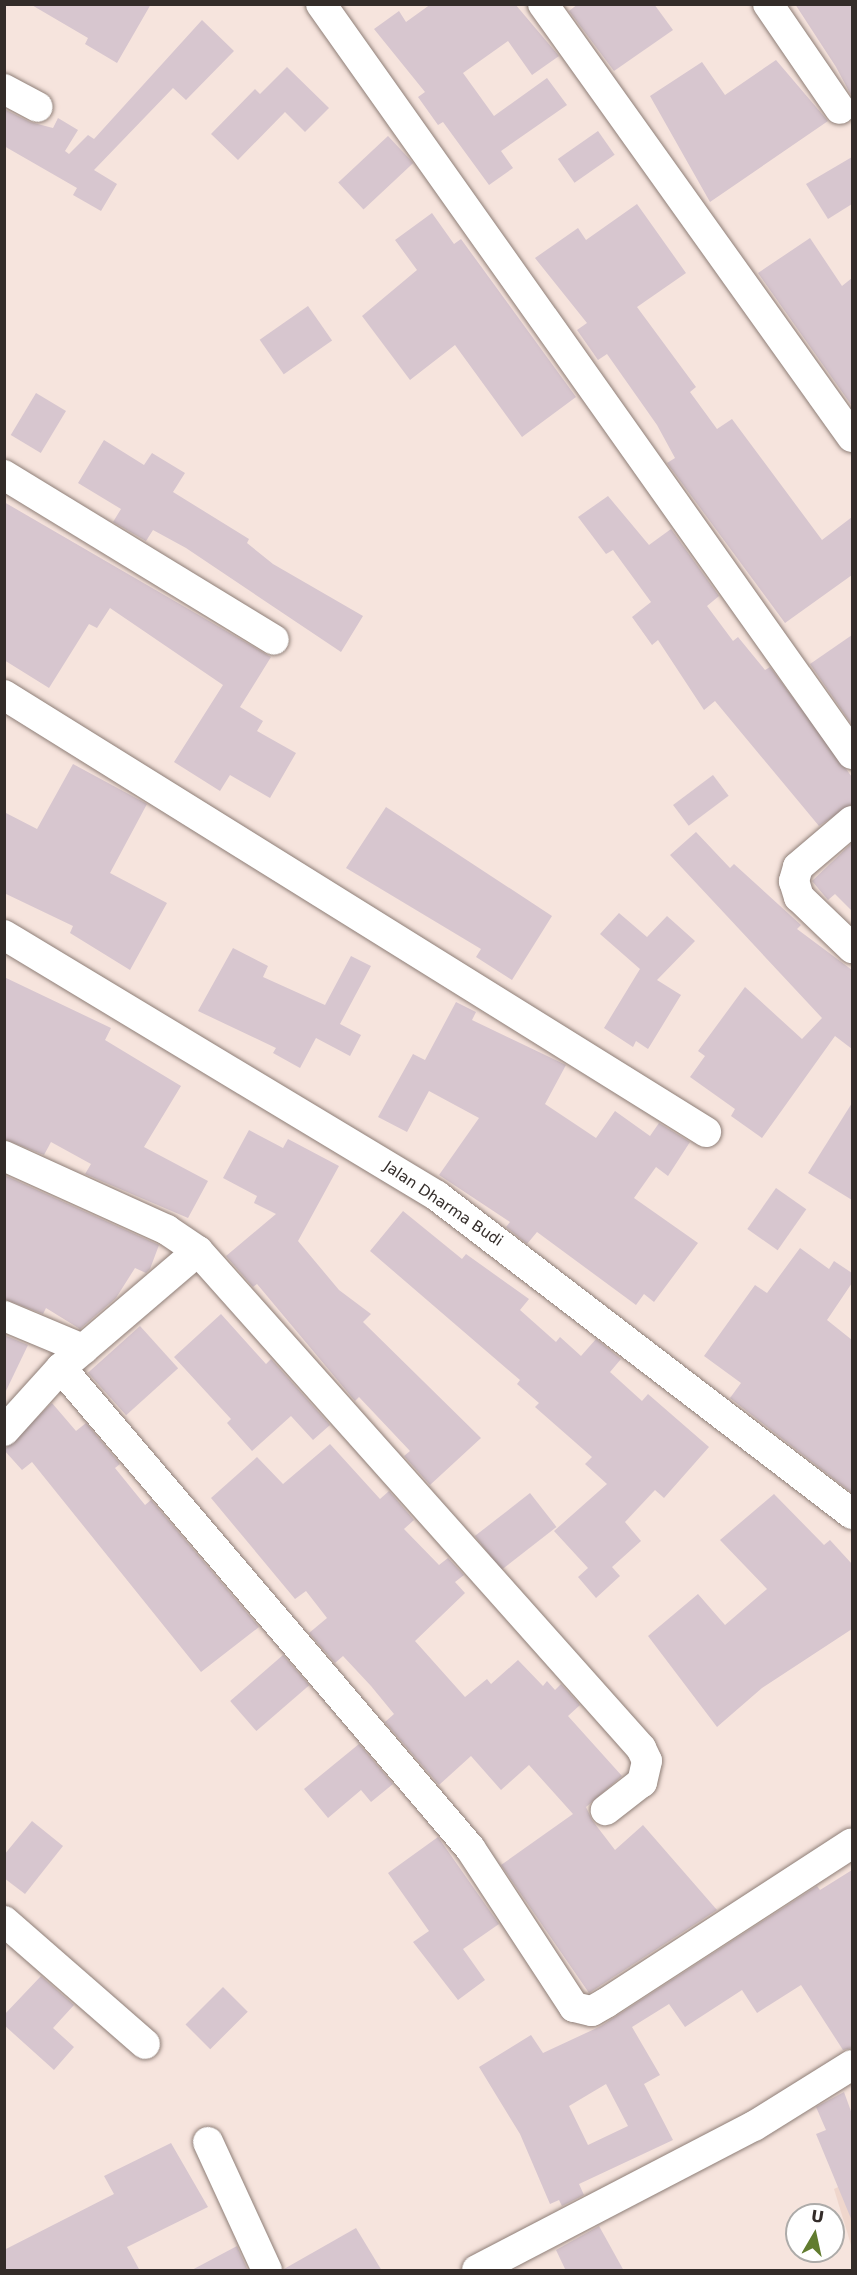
<!DOCTYPE html>
<html>
<head>
<meta charset="utf-8">
<style>
  body { margin:0 }
  #map { position:relative; width:857px; height:2275px; overflow:hidden; background:#f6e4dd; font-family:"DejaVu Sans",sans-serif }
  div>[style] { position:absolute }
  .built>* { inset:0; background:#efd6cc }
  .building>* { inset:0; background:#d7c6cf; transform-origin:0 0 }
  .roads { filter:drop-shadow(0 0 2px #8e7e77) drop-shadow(0 0 2px #8e7e77) }
  .minor>* { height:30px; margin:-15px; padding:0 15px; transform-origin:15px; border-radius:15px; background:#fff }
  span { translate:-50% -50%; white-space:nowrap; text-align:center; line-height:1.15; -webkit-text-stroke:5px #fff; paint-order:stroke }
  .street-label { font-size:15px; color:#332c29 }
  .frame { position:absolute; inset:0; border:6px solid #332c29; pointer-events:none }
  .north { position:absolute; left:785px; top:2203px; width:60px; height:60px; box-sizing:border-box; background:#fff; border:2px solid #adaba9; border-radius:50%; rotate:9deg; font-size:16px; font-weight:700; line-height:24px; text-align:center; color:#332c29 }
  .north::after { content:''; display:block; margin:auto; width:21px; height:27px; background:#617c2f; clip-path:polygon(50% 0,100% 100%,50% 72%,0 100%) }
</style>
</head>
<body>
<div id="map">
  <div class="built">
    <i style="clip-path:polygon(852px 2180px,852px 2248px,834px 2189px)"></i>
  </div>
  <div class="building">
    <i style="clip-path:polygon(30px 4px,151px 4px,117px 63px,85px 44px,88px 38px)"></i>
    <i style="clip-path:polygon(431px 4px,515px 4px,559px 56px,532px 75px,508px 41px,463px 73px,494px 116px,547px 78px,567px 105px,501px 151px,513px 168px,489px 185px,443px 122px,438px 125px,418px 97px,425px 92px,374px 29px,399px 11px,406px 22px)"></i>
    <i style="clip-path:polygon(578px 4px,654px 4px,673px 30px,614px 71px,569px 11px)"></i>
    <i style="clip-path:polygon(795px 4px,852px 4px,852px 97px,836px 67px)"></i>
    <i style="clip-path:polygon(202px 20px,234px 51px,186px 100px,173px 88px,94px 170px,117px 184px,101px 211px,73px 195px,77px 188px,4px 146px,4px 109px,30px 122px,53px 128px,58px 118px,78px 130px,65px 151px,69px 154px,88px 135px,94px 139px)"></i>
    <i style="clip-path:polygon(776px 60px,828px 121px,710px 202px,650px 96px,702px 62px,725px 95px)"></i>
    <i style="clip-path:polygon(287px 67px,329px 108px,305px 132px,285px 112px,238px 160px,211px 134px,255px 89px,260px 94px)"></i>
    <i style="left:598px;top:131px;width:29px;height:49px;rotate:55deg"></i>
    <i style="left:388px;top:136px;width:37px;height:68px;rotate:47deg"></i>
    <i style="clip-path:polygon(852px 157px,852px 204px,828px 219px,806px 184px)"></i>
    <i style="clip-path:polygon(637px 204px,686px 273px,637px 307px,696px 387px,690px 392px,717px 429px,732px 419px,822px 540px,852px 517px,852px 575px,785px 623px,667px 463px,675px 458px,657px 425px,607px 354px,598px 360px,577px 330px,587px 323px,535px 258px,578px 228px,586px 240px)"></i>
    <i style="clip-path:polygon(432px 213px,454px 244px,461px 239px,576px 397px,522px 437px,455px 345px,410px 380px,362px 316px,417px 270px,395px 240px)"></i>
    <i style="clip-path:polygon(810px 238px,842px 286px,852px 278px,852px 406px,758px 273px)"></i>
    <i style="left:308px;top:306px;width:42px;height:59px;rotate:55deg"></i>
    <i style="left:36px;top:393px;width:35px;height:49px;rotate:31deg"></i>
    <i style="clip-path:polygon(104px 440px,144px 465px,152px 453px,185px 473px,173px 492px,249px 539px,247px 543px,273px 564px,363px 616px,341px 652px,186px 548px,153px 530px,146px 541px,113px 522px,121px 509px,78px 483px)"></i>
    <i style="clip-path:polygon(608px 496px,649px 545px,671px 529px,719px 596px,707px 606px,733px 641px,738px 637px,765px 670px,770px 667px,852px 777px,852px 804px,819px 826px,715px 701px,704px 710px,658px 640px,652px 645px,632px 617px,651px 602px,613px 550px,606px 554px,578px 517px)"></i>
    <i style="clip-path:polygon(4px 502px,271px 657px,240px 707px,263px 721px,257px 731px,296px 753px,270px 798px,230px 775px,220px 791px,174px 762px,223px 685px,110px 608px,97px 628px,89px 624px,49px 688px,4px 660px)"></i>
    <i style="clip-path:polygon(852px 635px,852px 725px,810px 664px)"></i>
    <i style="clip-path:polygon(73px 764px,147px 804px,110px 873px,167px 903px,130px 970px,70px 933px,73px 926px,4px 893px,4px 812px,37px 829px)"></i>
    <i style="left:713px;top:775px;width:26px;height:50px;rotate:53deg"></i>
    <i style="clip-path:polygon(386px 807px,552px 916px,512px 980px,476px 957px,481px 949px,346px 868px)"></i>
    <i style="clip-path:polygon(696px 832px,730px 868px,734px 864px,801px 925px,797px 929px,852px 970px,852px 1049px,835px 1036px,762px 1138px,731px 1116px,735px 1109px,690px 1077px,705px 1056px,698px 1051px,745px 987px,802px 1039px,822px 1018px,670px 855px)"></i>
    <i style="clip-path:polygon(852px 843px,852px 911px,835px 894px,828px 900px,812px 881px)"></i>
    <i style="clip-path:polygon(619px 913px,647px 937px,667px 916px,695px 941px,657px 980px,681px 995px,648px 1049px,636px 1041px,633px 1047px,604px 1028px,640px 969px,600px 934px)"></i>
    <i style="clip-path:polygon(233px 948px,268px 966px,263px 977px,325px 1005px,351px 956px,371px 966px,340px 1024px,361px 1035px,350px 1056px,316px 1038px,300px 1068px,273px 1053px,276px 1048px,198px 1011px)"></i>
    <i style="clip-path:polygon(4px 977px,111px 1028px,105px 1040px,181px 1086px,144px 1147px,208px 1181px,188px 1218px,85px 1174px,91px 1164px,51px 1142px,44px 1155px,4px 1139px)"></i>
    <i style="clip-path:polygon(456px 1002px,476px 1012px,472px 1020px,566px 1065px,545px 1104px,596px 1138px,615px 1111px,650px 1136px,659px 1123px,690px 1142px,668px 1176px,656px 1167px,634px 1198px,698px 1243px,654px 1302px,644px 1294px,636px 1305px,537px 1232px,527px 1244px,506px 1227px,510px 1222px,439px 1175px,479px 1118px,429px 1091px,407px 1132px,378px 1117px,413px 1054px,425px 1060px)"></i>
    <i style="clip-path:polygon(852px 1103px,852px 1200px,808px 1173px)"></i>
    <i style="clip-path:polygon(249px 1130px,283px 1148px,288px 1139px,339px 1166px,298px 1241px,339px 1290px,371px 1314px,363px 1322px,481px 1438px,430px 1485px,404px 1456px,410px 1451px,359px 1397px,355px 1401px,257px 1284px,253px 1287px,226px 1256px,276px 1214px,254px 1203px,257px 1196px,223px 1178px)"></i>
    <i style="clip-path:polygon(4px 1175px,159px 1245px,150px 1269px,146px 1273px,135px 1268px,116px 1298px,80px 1329px,46px 1308px,43px 1314px,4px 1299px)"></i>
    <i style="left:776px;top:1188px;width:37px;height:50px;rotate:35deg"></i>
    <i style="clip-path:polygon(403px 1211px,462px 1259px,466px 1254px,529px 1299px,520px 1310px,556px 1342px,560px 1337px,581px 1356px,596px 1339px,621px 1359px,610px 1372px,642px 1401px,648px 1394px,709px 1447px,664px 1498px,655px 1490px,625px 1522px,641px 1541px,612px 1567px,620px 1576px,596px 1598px,578px 1577px,588px 1568px,554px 1531px,607px 1484px,585px 1464px,592px 1457px,535px 1407px,539px 1403px,517px 1384px,520px 1380px,370px 1251px)"></i>
    <i style="clip-path:polygon(800px 1248px,829px 1269px,834px 1261px,852px 1273px,852px 1283px,827px 1320px,852px 1340px,852px 1493px,730px 1398px,741px 1383px,704px 1356px,755px 1285px,767px 1293px)"></i>
    <i style="clip-path:polygon(221px 1314px,266px 1364px,271px 1359px,330px 1425px,313px 1440px,291px 1416px,252px 1451px,227px 1423px,231px 1419px,174px 1357px)"></i>
    <i style="left:140px;top:1326px;width:57px;height:70px;rotate:48deg"></i>
    <i style="clip-path:polygon(4px 1335px,28px 1345px,4px 1395px)"></i>
    <i style="clip-path:polygon(52px 1403px,76px 1431px,86px 1423px,120px 1464px,115px 1468px,145px 1505px,151px 1500px,259px 1627px,201px 1672px,32px 1462px,22px 1470px,4px 1450px)"></i>
    <i style="clip-path:polygon(330px 1444px,380px 1499px,389px 1491px,414px 1520px,404px 1529px,439px 1565px,448px 1558px,464px 1575px,455px 1582px,465px 1593px,415px 1641px,465px 1697px,487px 1679px,491px 1684px,518px 1660px,543px 1686px,547px 1681px,555px 1690px,561px 1684px,580px 1705px,568px 1716px,622px 1776px,586px 1807px,592px 1820px,615px 1850px,643px 1825px,717px 1910px,589px 1993px,501px 1865px,573px 1814px,529px 1765px,501px 1790px,471px 1756px,439px 1785px,385px 1722px,394px 1714px,371px 1686px,343px 1656px,335px 1663px,309px 1633px,327px 1618px,306px 1591px,295px 1599px,211px 1498px,257px 1457px,283px 1484px)"></i>
    <i style="left:530px;top:1493px;width:43px;height:70px;rotate:52deg"></i>
    <i style="clip-path:polygon(774px 1494px,824px 1545px,830px 1540px,852px 1564px,852px 1629px,762px 1688px,717px 1727px,648px 1636px,698px 1594px,725px 1625px,767px 1589px,720px 1540px)"></i>
    <i style="left:283px;top:1655px;width:40px;height:70px;rotate:49deg"></i>
    <i style="clip-path:polygon(359px 1744px,393px 1784px,371px 1802px,361px 1790px,328px 1818px,304px 1789px)"></i>
    <i style="clip-path:polygon(32px 1821px,63px 1846px,25px 1894px,4px 1878px,4px 1855px)"></i>
    <i style="clip-path:polygon(438px 1837px,499px 1924px,463px 1949px,485px 1980px,458px 2000px,413px 1942px,429px 1931px,388px 1873px)"></i>
    <i style="clip-path:polygon(evenodd,852px 1870px,852px 2048px,843px 2050px,801px 1985px,757px 2013px,742px 1990px,685px 2027px,669px 2004px,632px 2027px,660px 2075px,644px 2084px,673px 2140px,579px 2184px,584px 2195px,562px 2206px,559px 2200px,550px 2204px,520px 2134px,479px 2067px,531px 2035px,543px 2053px,601px 2026px,817px 1886px,820px 1890px,852px 1870px,606px 2084px,628px 2126px,588px 2145px,569px 2106px,606px 2084px)"></i>
    <i style="clip-path:polygon(41px 1976px,74px 2005px,53px 2028px,74px 2047px,54px 2070px,4px 2025px,4px 2015px)"></i>
    <i style="left:223px;top:1987px;width:35px;height:53px;rotate:45deg"></i>
    <i style="clip-path:polygon(844px 2092px,852px 2114px,852px 2221px,816px 2134px,826px 2130px,816px 2107px)"></i>
    <i style="clip-path:polygon(171px 2143px,208px 2207px,127px 2247px,140px 2271px,4px 2271px,4px 2250px,114px 2194px,104px 2176px)"></i>
    <i style="clip-path:polygon(599px 2226px,624px 2271px,566px 2271px,556px 2250px)"></i>
    <i style="clip-path:polygon(356px 2228px,382px 2271px,284px 2271px,284px 2269px)"></i>
    <i style="clip-path:polygon(237px 2246px,248px 2271px,190px 2271px)"></i>
  </div>
  <div class="roads">
    <div class="minor">
      <i style="left:321px;top:4px;width:919px;rotate:54.7deg"></i>
      <i style="left:543px;top:4px;width:532px;rotate:54.49deg"></i>
      <i style="left:768px;top:4px;width:127px;rotate:55.6deg"></i>
      <i style="left:4px;top:89px;width:38px;rotate:28deg"></i>
      <i style="left:4px;top:475px;width:316px;rotate:31.4deg"></i>
      <i style="left:4px;top:695px;width:827px;rotate:31.9deg"></i>
      <i style="left:852px;top:821px;width:71px;rotate:139.6deg"></i>
      <i style="left:798px;top:867px;width:15px;rotate:106deg"></i>
      <i style="left:794px;top:881px;width:17px;rotate:73deg"></i>
      <i style="left:799px;top:897px;width:74px;rotate:43.9deg"></i>
      <i style="left:4px;top:935px;width:506px;rotate:31.08deg"></i>
      <i style="left:437px;top:1196px;width:523px;rotate:37.46deg"></i>
      <i style="left:4px;top:1156px;width:179px;rotate:24.4deg"></i>
      <i style="left:167px;top:1230px;width:37px;rotate:34deg"></i>
      <i style="left:198px;top:1251px;width:666px;rotate:48.29deg"></i>
      <i style="left:641px;top:1748px;width:14px;rotate:65deg"></i>
      <i style="left:647px;top:1761px;width:22px;rotate:103deg"></i>
      <i style="left:642px;top:1782px;width:46px;rotate:142.1deg"></i>
      <i style="left:4px;top:1316px;width:86px;rotate:22.7deg"></i>
      <i style="left:61px;top:1368px;width:631px;rotate:49.57deg"></i>
      <i style="left:470px;top:1848px;width:190px;rotate:56.8deg"></i>
      <i style="left:574px;top:2007px;width:18px;rotate:13deg"></i>
      <i style="left:592px;top:2011px;width:16px;rotate:-30deg"></i>
      <i style="left:606px;top:2003px;width:293px;rotate:-33deg"></i>
      <i style="left:4px;top:1431px;width:85px;rotate:-47.9deg"></i>
      <i style="left:61px;top:1368px;width:180px;rotate:-40.5deg"></i>
      <i style="left:4px;top:1921px;width:187px;rotate:41.1deg"></i>
      <i style="left:208px;top:2142px;width:141px;rotate:65.3deg"></i>
      <i style="left:477px;top:2270px;width:312px;rotate:-27.5deg"></i>
      <i style="left:754px;top:2126px;width:115px;rotate:-31.9deg"></i>
    </div>
  </div>
  <div class="street-label">
    <span style="left:443px;top:1204px;rotate:34deg">Jalan Dharma Budi</span>
  </div>
  <div class="frame"></div>
  <div class="north">U</div>
</div>
</body>
</html>
